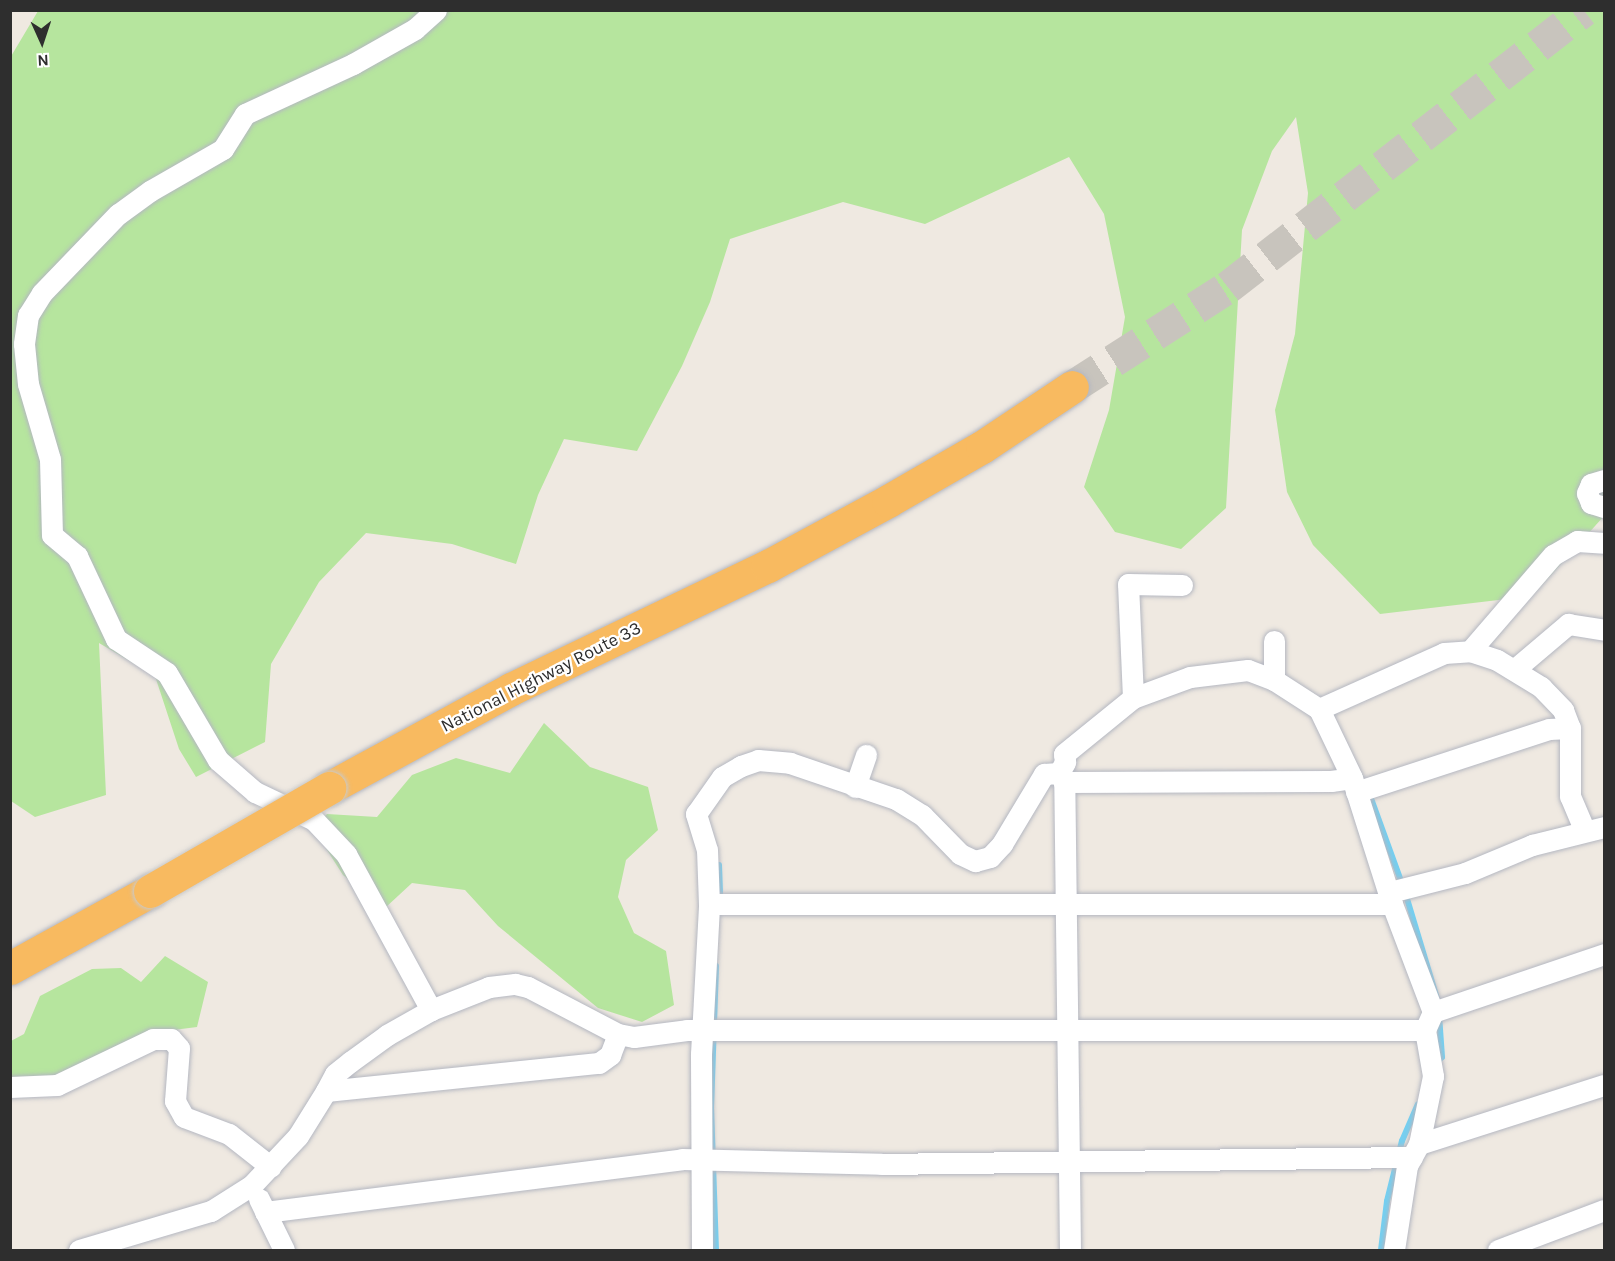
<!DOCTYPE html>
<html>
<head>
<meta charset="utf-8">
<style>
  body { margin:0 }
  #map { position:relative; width:1615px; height:1261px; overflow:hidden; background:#efe9e1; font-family:Karla,sans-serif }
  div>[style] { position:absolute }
  .green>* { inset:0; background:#b6e59e }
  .stream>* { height:6px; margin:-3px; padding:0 3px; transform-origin:3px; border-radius:3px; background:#75cff0 }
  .trunk-tunnel>* { height:33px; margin-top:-16.5px; transform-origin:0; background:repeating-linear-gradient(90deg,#c8c4bd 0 33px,transparent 0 49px) }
  .roads { filter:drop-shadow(0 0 2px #b4b7c1) drop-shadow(0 0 2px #b4b7c1) }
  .minor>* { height:21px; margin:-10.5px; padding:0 10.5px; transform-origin:10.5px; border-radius:10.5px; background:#fff }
  .trunk>* { height:33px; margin:-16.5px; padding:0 16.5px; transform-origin:16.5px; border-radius:16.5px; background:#f8ba60 }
  .bridges { filter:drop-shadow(0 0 2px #c9c9c9) drop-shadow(0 0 2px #c9c9c9) }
  .trunk-bridge>* { height:33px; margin:-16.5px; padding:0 16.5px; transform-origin:16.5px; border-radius:16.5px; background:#f8ba60 }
  span { translate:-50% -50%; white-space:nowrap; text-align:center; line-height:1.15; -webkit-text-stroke:4.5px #fff; paint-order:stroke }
  .street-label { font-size:18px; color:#2e2e2e }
  .frame { position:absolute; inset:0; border:12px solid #2e2e2e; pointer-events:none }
  .north { position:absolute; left:12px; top:12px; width:60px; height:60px; -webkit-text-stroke:4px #fff; paint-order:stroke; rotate:177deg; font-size:16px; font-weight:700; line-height:24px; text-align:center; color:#2e2e2e }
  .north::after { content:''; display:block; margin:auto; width:21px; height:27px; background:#2e2e2e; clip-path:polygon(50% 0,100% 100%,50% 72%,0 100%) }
</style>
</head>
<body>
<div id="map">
  <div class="green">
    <i style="clip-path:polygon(38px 11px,1604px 11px,1604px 516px,1532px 596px,1380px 614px,1313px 545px,1287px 492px,1275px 410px,1295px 334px,1308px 193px,1296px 117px,1272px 151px,1242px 230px,1226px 508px,1181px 549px,1115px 532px,1084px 487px,1109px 410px,1125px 317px,1104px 214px,1069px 157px,925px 224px,843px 202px,730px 239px,710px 302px,682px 366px,637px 451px,564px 439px,538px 495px,516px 564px,452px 544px,366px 533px,319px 582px,271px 664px,265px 742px,196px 777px,179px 749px,155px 676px,99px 643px,106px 795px,35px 817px,11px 801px,10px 58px)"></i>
    <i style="clip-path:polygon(544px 723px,590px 767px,648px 787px,658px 830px,626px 860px,618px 897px,634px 933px,666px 951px,674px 1005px,642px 1022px,598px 1008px,498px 926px,465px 890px,412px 883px,385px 908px,343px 875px,313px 828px,327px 814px,377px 817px,412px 775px,456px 758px,510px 773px)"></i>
    <i style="clip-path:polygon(165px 956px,208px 982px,197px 1027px,142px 1034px,54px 1082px,11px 1088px,11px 1041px,24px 1034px,40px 996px,92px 969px,121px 968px,141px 982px)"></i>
  </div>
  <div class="stream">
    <i style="left:1369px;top:793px;width:105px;rotate:70deg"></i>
    <i style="left:1405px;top:892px;width:115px;rotate:73.3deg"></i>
    <i style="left:719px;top:865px;width:34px;rotate:88deg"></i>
    <i style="left:1436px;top:1063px;width:8px;rotate:-45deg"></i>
    <i style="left:1442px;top:1057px;width:42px;rotate:-94.1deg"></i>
    <i style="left:716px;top:1250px;width:141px;rotate:-92deg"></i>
    <i style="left:711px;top:1109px;width:143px;rotate:-88deg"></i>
    <i style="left:1381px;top:1250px;width:49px;rotate:-83deg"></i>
    <i style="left:1387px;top:1201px;width:62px;rotate:-76deg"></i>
    <i style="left:1402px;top:1141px;width:40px;rotate:-66.6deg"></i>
  </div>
  <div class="trunk-tunnel">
    <i style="left:1072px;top:387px;width:185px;rotate:-32.7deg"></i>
    <i style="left:1228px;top:287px;width:451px;rotate:-37.9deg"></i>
  </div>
  <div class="roads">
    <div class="minor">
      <i style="left:436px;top:10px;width:28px;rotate:138deg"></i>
      <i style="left:415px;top:29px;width:71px;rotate:150.6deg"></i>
      <i style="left:353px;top:64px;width:119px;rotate:155.2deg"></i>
      <i style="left:245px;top:114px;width:41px;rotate:122.2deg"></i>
      <i style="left:223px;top:149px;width:84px;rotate:150.1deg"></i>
      <i style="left:150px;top:191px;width:39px;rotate:144deg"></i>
      <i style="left:118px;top:214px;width:110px;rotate:133.9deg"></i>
      <i style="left:42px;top:293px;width:26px;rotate:122deg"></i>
      <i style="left:28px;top:315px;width:29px;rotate:98deg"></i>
      <i style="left:24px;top:344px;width:40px;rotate:84.3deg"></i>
      <i style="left:28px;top:384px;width:78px;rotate:73.7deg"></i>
      <i style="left:50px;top:459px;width:76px;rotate:88.5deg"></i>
      <i style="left:52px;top:535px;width:33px;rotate:40deg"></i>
      <i style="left:77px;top:556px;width:92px;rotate:64.8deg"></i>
      <i style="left:116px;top:639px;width:61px;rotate:33.7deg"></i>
      <i style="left:167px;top:673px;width:101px;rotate:59.6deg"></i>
      <i style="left:218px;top:760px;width:49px;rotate:40.9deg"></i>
      <i style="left:255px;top:792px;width:65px;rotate:25.4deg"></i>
      <i style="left:314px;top:820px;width:47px;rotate:46.7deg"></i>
      <i style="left:346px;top:854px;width:178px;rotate:61.4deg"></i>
      <i style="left:431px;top:1010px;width:62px;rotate:-21.6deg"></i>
      <i style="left:489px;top:987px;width:26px;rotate:-7deg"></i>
      <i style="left:515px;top:984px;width:13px;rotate:13deg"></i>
      <i style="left:528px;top:987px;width:102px;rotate:27.6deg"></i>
      <i style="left:618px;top:1034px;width:16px;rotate:11deg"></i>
      <i style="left:634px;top:1037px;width:53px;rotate:-7.5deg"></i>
      <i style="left:687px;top:1030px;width:738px"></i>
      <i style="left:1604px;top:480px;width:14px;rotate:163deg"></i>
      <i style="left:1591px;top:484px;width:10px;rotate:114deg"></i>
      <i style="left:1587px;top:493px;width:11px;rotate:68deg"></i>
      <i style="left:1591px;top:503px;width:14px;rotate:17deg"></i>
      <i style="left:1274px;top:641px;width:39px;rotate:90deg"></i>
      <i style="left:1470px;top:651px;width:127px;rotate:-49.2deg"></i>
      <i style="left:1553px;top:555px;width:28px;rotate:-30deg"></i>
      <i style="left:1577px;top:541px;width:27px;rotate:4deg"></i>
      <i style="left:1515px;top:669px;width:70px;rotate:-40.3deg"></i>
      <i style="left:1568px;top:624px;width:36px;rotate:9deg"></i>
      <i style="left:1133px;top:698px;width:114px;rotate:-92.5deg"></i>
      <i style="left:1128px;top:584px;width:54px;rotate:1.1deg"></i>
      <i style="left:1319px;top:709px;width:137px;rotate:-24.1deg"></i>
      <i style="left:1444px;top:653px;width:26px;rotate:-4deg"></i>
      <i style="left:1470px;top:651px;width:28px;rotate:18deg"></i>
      <i style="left:1497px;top:660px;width:52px;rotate:31.5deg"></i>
      <i style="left:1541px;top:687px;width:32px;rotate:46deg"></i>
      <i style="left:1563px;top:710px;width:19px;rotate:69deg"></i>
      <i style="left:1570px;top:728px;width:68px;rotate:90deg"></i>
      <i style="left:1570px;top:796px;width:36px;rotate:67deg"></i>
      <i style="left:1064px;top:782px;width:267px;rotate:-0.2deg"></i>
      <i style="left:1331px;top:781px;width:21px;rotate:-8deg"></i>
      <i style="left:855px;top:787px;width:34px;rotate:-71deg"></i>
      <i style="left:1356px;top:792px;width:203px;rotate:-18.1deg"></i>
      <i style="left:1549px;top:729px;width:21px;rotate:-3deg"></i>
      <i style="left:1390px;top:892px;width:77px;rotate:-14.2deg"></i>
      <i style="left:1465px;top:873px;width:73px;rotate:-22.7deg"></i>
      <i style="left:1532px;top:845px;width:74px;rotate:-14deg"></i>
      <i style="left:709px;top:904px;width:54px;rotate:-92.1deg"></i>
      <i style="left:707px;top:850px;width:38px;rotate:-107deg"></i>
      <i style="left:696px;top:814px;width:45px;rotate:-54.9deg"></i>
      <i style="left:722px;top:777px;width:22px;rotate:-30deg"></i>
      <i style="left:741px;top:766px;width:18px;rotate:-19deg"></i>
      <i style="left:758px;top:760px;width:32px;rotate:5deg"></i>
      <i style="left:790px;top:763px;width:112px;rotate:18.8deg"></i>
      <i style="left:896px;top:799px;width:31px;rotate:32deg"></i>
      <i style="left:922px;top:815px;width:54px;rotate:45.7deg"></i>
      <i style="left:960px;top:854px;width:17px;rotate:25deg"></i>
      <i style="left:975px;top:861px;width:16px;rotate:-15deg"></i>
      <i style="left:990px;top:857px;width:18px;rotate:-47deg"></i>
      <i style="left:1002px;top:844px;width:82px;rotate:-59deg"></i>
      <i style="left:1044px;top:774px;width:15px;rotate:-4deg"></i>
      <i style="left:1433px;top:1012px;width:181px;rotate:-18.7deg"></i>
      <i style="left:10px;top:1087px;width:47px;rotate:-2.4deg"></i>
      <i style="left:57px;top:1085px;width:106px;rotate:-25.6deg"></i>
      <i style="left:153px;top:1039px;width:18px"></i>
      <i style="left:171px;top:1039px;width:12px;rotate:48deg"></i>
      <i style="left:179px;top:1048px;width:53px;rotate:94.3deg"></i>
      <i style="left:175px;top:1101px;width:18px;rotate:61deg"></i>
      <i style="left:184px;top:1117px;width:48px;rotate:20.7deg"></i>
      <i style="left:229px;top:1134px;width:53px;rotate:38.2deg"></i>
      <i style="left:326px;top:1091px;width:19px;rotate:-62deg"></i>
      <i style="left:335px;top:1074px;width:19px;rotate:-39deg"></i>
      <i style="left:350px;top:1062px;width:46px;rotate:-36.1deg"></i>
      <i style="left:387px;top:1035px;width:51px;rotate:-29.6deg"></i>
      <i style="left:1419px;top:1144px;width:194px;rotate:-17.7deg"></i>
      <i style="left:259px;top:1199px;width:57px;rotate:63.9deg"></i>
      <i style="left:265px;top:1212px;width:420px;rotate:-7.2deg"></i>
      <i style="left:682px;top:1159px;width:199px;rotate:1.4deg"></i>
      <i style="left:881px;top:1164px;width:531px;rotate:-0.76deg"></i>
      <i style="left:79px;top:1250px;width:138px;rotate:-16.5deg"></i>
      <i style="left:211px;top:1211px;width:49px;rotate:-32.4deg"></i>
      <i style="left:252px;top:1185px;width:67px;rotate:-46.8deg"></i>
      <i style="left:298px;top:1136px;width:53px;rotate:-58.1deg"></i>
      <i style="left:326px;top:1091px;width:274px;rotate:-5.9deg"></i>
      <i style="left:599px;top:1063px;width:14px;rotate:-36deg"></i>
      <i style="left:610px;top:1055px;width:22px;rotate:-69deg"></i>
      <i style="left:702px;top:1250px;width:196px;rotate:-90.3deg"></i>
      <i style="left:701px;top:1054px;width:150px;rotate:-86.9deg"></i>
      <i style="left:709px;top:904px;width:683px"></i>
      <i style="left:1070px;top:1250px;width:468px;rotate:-90.7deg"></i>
      <i style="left:1064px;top:782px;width:10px;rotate:-119deg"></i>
      <i style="left:1059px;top:773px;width:13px;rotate:-61deg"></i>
      <i style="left:1065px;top:762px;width:8px;rotate:-97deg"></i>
      <i style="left:1064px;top:754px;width:89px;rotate:-39.1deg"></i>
      <i style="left:1133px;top:698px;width:61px;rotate:-20.2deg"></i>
      <i style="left:1190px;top:677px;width:58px;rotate:-6.9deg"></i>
      <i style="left:1248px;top:670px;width:28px;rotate:21deg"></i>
      <i style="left:1274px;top:680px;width:54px;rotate:32.8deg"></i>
      <i style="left:1319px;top:709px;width:76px;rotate:64.4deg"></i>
      <i style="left:1352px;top:778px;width:132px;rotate:72.4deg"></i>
      <i style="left:1392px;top:904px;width:116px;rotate:69.2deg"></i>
      <i style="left:1433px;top:1012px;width:20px;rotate:114deg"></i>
      <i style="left:1425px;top:1030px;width:47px;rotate:80.1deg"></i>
      <i style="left:1433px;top:1076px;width:69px;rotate:101.6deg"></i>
      <i style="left:1419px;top:1144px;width:25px;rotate:119deg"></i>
      <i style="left:1407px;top:1166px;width:85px;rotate:98.8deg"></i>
      <i style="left:1498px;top:1250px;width:113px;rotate:-20.7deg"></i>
    </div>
    <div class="trunk">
      <i style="left:329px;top:788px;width:207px;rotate:-28.5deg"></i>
      <i style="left:511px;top:689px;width:285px;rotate:-25.6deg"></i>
      <i style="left:768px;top:566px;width:136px;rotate:-28.4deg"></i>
      <i style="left:888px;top:501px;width:108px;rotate:-29.9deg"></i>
      <i style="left:982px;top:447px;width:108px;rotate:-33.7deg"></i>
      <i style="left:10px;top:968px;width:160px;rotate:-28.8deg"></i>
    </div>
  </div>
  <div class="bridges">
    <div class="trunk-bridge">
      <i style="left:150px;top:891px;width:207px;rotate:-29.9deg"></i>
    </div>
  </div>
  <div class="street-label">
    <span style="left:541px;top:677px;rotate:-27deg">National Highway Route 33</span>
  </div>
  <div class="frame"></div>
  <div class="north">N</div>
</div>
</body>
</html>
